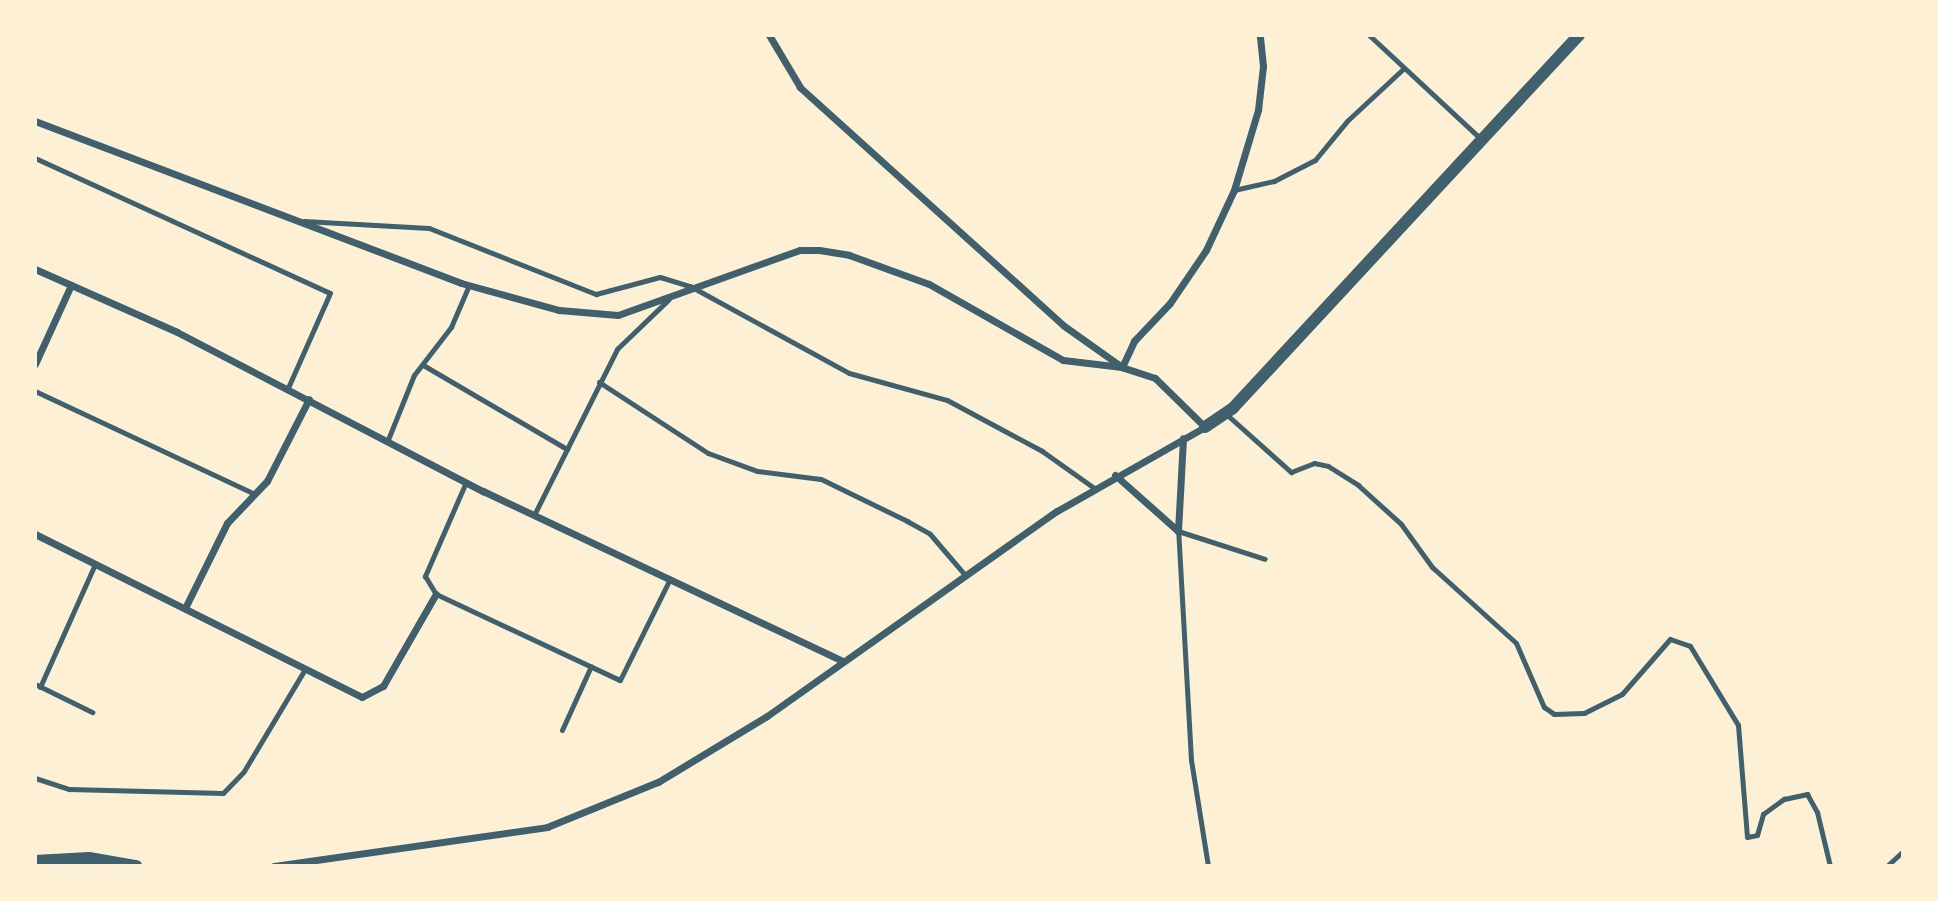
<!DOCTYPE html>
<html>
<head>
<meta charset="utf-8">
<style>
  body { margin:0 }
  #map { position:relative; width:1938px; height:901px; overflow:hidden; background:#fdf0d5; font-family:"PT Sans Narrow",sans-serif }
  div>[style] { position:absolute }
  .service>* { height:5px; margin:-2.5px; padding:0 2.5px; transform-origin:2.5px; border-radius:2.5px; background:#3f606c }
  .minor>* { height:7px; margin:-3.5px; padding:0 3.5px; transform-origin:3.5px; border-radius:3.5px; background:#3f606c }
  .tertiary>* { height:12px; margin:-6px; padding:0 6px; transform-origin:6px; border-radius:6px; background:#3f606c }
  span { translate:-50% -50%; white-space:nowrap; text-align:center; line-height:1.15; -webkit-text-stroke:5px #fdf0d5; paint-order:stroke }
  .frame { position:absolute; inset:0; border:37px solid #fdf0d5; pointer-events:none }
</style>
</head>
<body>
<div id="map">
  <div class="service">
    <i style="left:1369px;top:35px;width:154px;rotate:42.9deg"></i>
    <i style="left:35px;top:158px;width:324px;rotate:24.6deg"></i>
    <i style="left:330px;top:293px;width:104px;rotate:113.9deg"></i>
    <i style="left:1234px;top:190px;width:41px;rotate:-12.7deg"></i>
    <i style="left:1274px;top:181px;width:46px;rotate:-27.1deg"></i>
    <i style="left:1315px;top:160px;width:50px;rotate:-50.6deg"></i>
    <i style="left:1347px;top:121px;width:76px;rotate:-42.9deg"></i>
    <i style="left:304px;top:221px;width:125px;rotate:3.2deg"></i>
    <i style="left:429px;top:228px;width:180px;rotate:21.6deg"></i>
    <i style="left:596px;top:294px;width:66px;rotate:-14.9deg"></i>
    <i style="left:660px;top:277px;width:31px;rotate:17deg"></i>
    <i style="left:690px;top:286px;width:181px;rotate:28.7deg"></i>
    <i style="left:849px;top:373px;width:102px;rotate:15.4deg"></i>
    <i style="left:947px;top:400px;width:108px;rotate:28.2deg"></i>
    <i style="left:1042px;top:451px;width:64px;rotate:35.4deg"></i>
    <i style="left:423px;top:365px;width:167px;rotate:30.3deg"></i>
    <i style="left:599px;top:382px;width:130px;rotate:33.1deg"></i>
    <i style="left:708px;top:453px;width:52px;rotate:20.2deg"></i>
    <i style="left:757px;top:471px;width:64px;rotate:7.1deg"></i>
    <i style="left:821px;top:479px;width:96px;rotate:26deg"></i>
    <i style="left:907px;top:521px;width:26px;rotate:29deg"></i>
    <i style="left:930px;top:534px;width:55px;rotate:49.4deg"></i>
    <i style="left:35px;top:391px;width:241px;rotate:25.1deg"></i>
    <i style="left:1225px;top:413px;width:89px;rotate:41.8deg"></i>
    <i style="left:1291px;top:472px;width:25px;rotate:-21deg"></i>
    <i style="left:1314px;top:463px;width:14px;rotate:12deg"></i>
    <i style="left:1328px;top:466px;width:36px;rotate:32deg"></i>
    <i style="left:1358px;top:485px;width:58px;rotate:42.2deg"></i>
    <i style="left:1401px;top:524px;width:53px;rotate:54.2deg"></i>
    <i style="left:1432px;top:567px;width:113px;rotate:42.1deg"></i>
    <i style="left:1516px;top:643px;width:70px;rotate:66.4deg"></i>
    <i style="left:1544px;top:707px;width:12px;rotate:35deg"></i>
    <i style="left:1554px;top:714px;width:30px;rotate:-2deg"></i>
    <i style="left:1584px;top:713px;width:42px;rotate:-26.6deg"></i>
    <i style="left:1622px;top:694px;width:73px;rotate:-48.9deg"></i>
    <i style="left:1670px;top:639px;width:21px;rotate:19deg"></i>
    <i style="left:1690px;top:646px;width:92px;rotate:58.7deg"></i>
    <i style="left:1738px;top:725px;width:112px;rotate:85.4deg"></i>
    <i style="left:1747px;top:837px;width:10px;rotate:-11deg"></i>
    <i style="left:1757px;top:835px;width:22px;rotate:-74deg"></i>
    <i style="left:1763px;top:814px;width:26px;rotate:-36deg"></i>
    <i style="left:1784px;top:799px;width:24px;rotate:-12deg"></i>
    <i style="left:1807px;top:794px;width:21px;rotate:61deg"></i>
    <i style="left:1817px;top:812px;width:56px;rotate:76.5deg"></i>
    <i style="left:387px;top:442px;width:72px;rotate:-68.1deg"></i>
    <i style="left:414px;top:375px;width:61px;rotate:-52.4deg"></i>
    <i style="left:451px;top:327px;width:46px;rotate:-66.8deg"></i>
    <i style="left:466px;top:482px;width:103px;rotate:113.6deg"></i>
    <i style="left:425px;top:576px;width:21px;rotate:59deg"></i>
    <i style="left:436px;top:594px;width:203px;rotate:25.1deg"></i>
    <i style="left:620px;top:680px;width:113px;rotate:-63.7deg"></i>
    <i style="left:534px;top:515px;width:186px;rotate:-63.4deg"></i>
    <i style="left:617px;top:349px;width:72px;rotate:-43.9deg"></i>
    <i style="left:35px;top:684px;width:64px;rotate:26.2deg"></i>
    <i style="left:40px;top:687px;width:135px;rotate:-65.9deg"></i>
    <i style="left:562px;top:730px;width:70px;rotate:-65.6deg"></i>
    <i style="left:35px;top:778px;width:36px;rotate:18deg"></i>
    <i style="left:69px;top:789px;width:154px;rotate:1.5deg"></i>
    <i style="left:223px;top:793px;width:30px;rotate:-46deg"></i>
    <i style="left:244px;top:771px;width:119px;rotate:-59.1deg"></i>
    <i style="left:1208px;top:866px;width:107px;rotate:-99.1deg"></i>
    <i style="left:1191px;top:760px;width:229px;rotate:-93.2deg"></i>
    <i style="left:1178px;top:531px;width:91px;rotate:17.8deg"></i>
    <i style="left:1887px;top:866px;width:22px;rotate:-43deg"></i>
  </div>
  <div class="minor">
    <i style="left:35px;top:121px;width:456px;rotate:20.8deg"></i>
    <i style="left:461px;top:283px;width:102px;rotate:15.4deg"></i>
    <i style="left:559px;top:310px;width:59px;rotate:4.8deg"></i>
    <i style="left:618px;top:315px;width:193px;rotate:-19.7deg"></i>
    <i style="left:800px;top:250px;width:19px"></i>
    <i style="left:819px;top:250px;width:30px;rotate:9deg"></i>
    <i style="left:849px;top:255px;width:85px;rotate:19.9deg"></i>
    <i style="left:929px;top:284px;width:154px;rotate:29.6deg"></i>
    <i style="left:1063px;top:360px;width:59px;rotate:6.8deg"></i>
    <i style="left:1122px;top:367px;width:29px;rotate:-65deg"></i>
    <i style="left:1134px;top:341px;width:52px;rotate:-46.5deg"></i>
    <i style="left:1170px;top:303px;width:64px;rotate:-55.8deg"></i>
    <i style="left:1206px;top:250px;width:66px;rotate:-65deg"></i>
    <i style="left:1234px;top:190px;width:84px;rotate:-73.3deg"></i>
    <i style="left:1258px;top:110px;width:44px;rotate:-83.5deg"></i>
    <i style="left:1263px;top:66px;width:31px;rotate:-96deg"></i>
    <i style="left:35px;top:269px;width:155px;rotate:23.9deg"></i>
    <i style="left:177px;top:332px;width:345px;rotate:27.5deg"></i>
    <i style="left:483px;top:491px;width:397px;rotate:25.3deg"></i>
    <i style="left:35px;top:364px;width:87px;rotate:-65.5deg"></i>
    <i style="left:1115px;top:475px;width:84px;rotate:41.6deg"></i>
    <i style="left:1178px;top:531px;width:93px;rotate:-86.9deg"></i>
    <i style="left:35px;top:534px;width:365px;rotate:26.5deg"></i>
    <i style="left:362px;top:697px;width:24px;rotate:-28deg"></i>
    <i style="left:383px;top:686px;width:106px;rotate:-60.1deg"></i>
    <i style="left:185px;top:608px;width:95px;rotate:-63.7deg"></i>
    <i style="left:227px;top:523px;width:58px;rotate:-46.4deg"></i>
    <i style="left:267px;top:481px;width:92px;rotate:-62.9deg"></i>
    <i style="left:274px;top:866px;width:276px;rotate:-8.1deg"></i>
    <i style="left:547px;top:827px;width:120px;rotate:-22.1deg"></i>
    <i style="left:658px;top:782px;width:127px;rotate:-31.2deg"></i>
    <i style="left:767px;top:716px;width:355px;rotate:-35.3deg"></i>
    <i style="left:1057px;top:511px;width:170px;rotate:-29.6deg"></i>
    <i style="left:1205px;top:427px;width:70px;rotate:-135.6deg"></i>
    <i style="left:1155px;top:378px;width:35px;rotate:-162deg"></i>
    <i style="left:1122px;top:367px;width:72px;rotate:-144.6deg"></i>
    <i style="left:1063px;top:325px;width:355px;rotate:-137.9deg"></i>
    <i style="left:800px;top:87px;width:61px;rotate:-120.8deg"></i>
  </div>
  <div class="tertiary">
    <i style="left:1205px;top:427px;width:34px;rotate:-34deg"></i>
    <i style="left:1233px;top:408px;width:509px;rotate:-47.15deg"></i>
    <i style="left:35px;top:861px;width:54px;rotate:-3.2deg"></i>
    <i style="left:89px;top:858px;width:48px;rotate:9.7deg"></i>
  </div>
  <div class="frame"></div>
</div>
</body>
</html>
